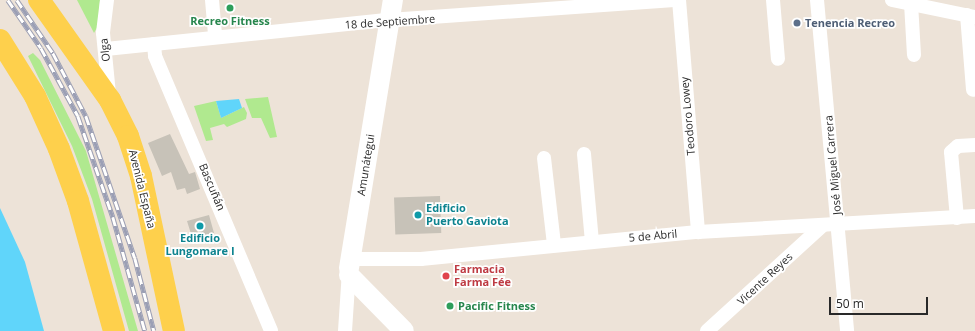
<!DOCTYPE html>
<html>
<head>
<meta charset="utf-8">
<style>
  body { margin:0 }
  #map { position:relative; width:975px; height:331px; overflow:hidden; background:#ede3d8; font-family:"Open Sans",sans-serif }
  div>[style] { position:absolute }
  .green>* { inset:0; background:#b0e98f }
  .water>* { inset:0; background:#60d5fa }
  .building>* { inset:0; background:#c7c2b8; transform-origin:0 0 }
  .street>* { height:14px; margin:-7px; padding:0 7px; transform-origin:7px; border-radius:7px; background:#fff }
  .secondary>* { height:20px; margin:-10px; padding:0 10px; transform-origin:10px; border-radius:10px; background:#fff }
  .primary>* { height:22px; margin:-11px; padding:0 11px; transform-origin:11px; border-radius:11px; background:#fed04c }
  .rail>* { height:4.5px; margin-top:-2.25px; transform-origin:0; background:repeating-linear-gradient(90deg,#fff 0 9px,#9b9fb5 0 18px); box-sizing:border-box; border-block:1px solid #9b9fb5 }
  .dots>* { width:11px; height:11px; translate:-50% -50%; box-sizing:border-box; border:2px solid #fff; border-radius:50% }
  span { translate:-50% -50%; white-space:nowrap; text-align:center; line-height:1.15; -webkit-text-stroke:3.5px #fff; paint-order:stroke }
  .leisure-label { font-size:11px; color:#27864d; font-weight:700 }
  .left { translate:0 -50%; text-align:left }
  .street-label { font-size:11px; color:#292929 }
  .service-label { font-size:11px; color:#4e5e75; font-weight:700 }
  .culture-label { font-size:11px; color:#0d838f; font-weight:700 }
  .health-label { font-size:11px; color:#be3a42; font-weight:700 }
  .scale { position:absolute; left:829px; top:297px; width:99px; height:18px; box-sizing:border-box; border:2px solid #292929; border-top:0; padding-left:5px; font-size:12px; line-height:14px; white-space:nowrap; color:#292929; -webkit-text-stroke:3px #fff; paint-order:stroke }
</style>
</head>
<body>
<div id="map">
  <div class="green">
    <i style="clip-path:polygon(77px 0,100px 0,98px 26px,94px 33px)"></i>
    <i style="clip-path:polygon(33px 53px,40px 60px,86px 151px,138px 331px,129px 331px,92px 199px,72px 146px,28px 56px)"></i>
    <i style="clip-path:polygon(268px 97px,277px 137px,270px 138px,261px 118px,252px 118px,245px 99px)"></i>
    <i style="clip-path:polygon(216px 101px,221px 118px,244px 107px,247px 113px,246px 119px,227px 127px,224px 124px,210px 128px,213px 140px,206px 141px,194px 106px)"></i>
  </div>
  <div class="water">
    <i style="clip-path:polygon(239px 99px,242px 108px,221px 118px,216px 101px)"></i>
    <i style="clip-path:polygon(0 208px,25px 262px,44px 331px,0 331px)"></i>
  </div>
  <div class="building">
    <i style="clip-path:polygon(170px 134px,189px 174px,195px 172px,200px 189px,187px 194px,185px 188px,177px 190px,171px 172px,162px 176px,148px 143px)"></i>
    <i style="left:440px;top:196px;width:37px;height:46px;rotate:88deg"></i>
    <i style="clip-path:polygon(209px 215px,214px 233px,200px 237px,199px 231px,191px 234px,187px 221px)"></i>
  </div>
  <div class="street">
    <i style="left:107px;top:0;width:33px;rotate:97deg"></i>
    <i style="left:103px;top:33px;width:61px;rotate:84.4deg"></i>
    <i style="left:212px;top:0;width:37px;rotate:85deg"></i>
    <i style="left:679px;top:0;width:233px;rotate:85.3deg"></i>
    <i style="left:773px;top:0;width:59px;rotate:85.2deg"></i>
    <i style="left:817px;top:0;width:332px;rotate:84.8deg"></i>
    <i style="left:892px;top:0;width:85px;rotate:11.6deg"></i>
    <i style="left:911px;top:3px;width:52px;rotate:86.7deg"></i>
    <i style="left:967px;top:15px;width:75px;rotate:85.4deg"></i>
    <i style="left:154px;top:44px;width:12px;rotate:85deg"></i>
    <i style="left:155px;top:56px;width:298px;rotate:67.1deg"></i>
    <i style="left:106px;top:49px;width:284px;rotate:-5.9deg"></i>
    <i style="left:389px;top:20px;width:286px;rotate:-4deg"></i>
    <i style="left:584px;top:154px;width:88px;rotate:84.8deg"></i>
    <i style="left:544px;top:158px;width:87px;rotate:83.4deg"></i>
    <i style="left:957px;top:218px;width:66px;rotate:-95.2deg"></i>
    <i style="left:951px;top:152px;width:9px;rotate:-41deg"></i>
    <i style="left:958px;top:146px;width:17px;rotate:-3deg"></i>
    <i style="left:351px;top:259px;width:70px"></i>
    <i style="left:421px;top:259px;width:278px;rotate:-5.6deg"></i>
    <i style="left:698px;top:232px;width:277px;rotate:-3.3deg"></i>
    <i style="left:345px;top:331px;width:61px;rotate:-86.2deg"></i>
    <i style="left:707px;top:331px;width:156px;rotate:-42.4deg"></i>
  </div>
  <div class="secondary">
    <i style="left:349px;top:268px;width:272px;rotate:-80.7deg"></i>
    <i style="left:349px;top:275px;width:78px;rotate:45.5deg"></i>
  </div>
  <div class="primary">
    <i style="left:39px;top:0;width:123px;rotate:54.6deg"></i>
    <i style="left:110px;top:100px;width:40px;rotate:63.4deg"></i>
    <i style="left:128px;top:136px;width:42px;rotate:72deg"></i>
    <i style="left:141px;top:176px;width:158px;rotate:78deg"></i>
    <i style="left:0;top:40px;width:66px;rotate:58deg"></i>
    <i style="left:35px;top:96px;width:58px;rotate:65.6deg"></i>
    <i style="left:59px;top:149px;width:55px;rotate:69.9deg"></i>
    <i style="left:78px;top:201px;width:135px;rotate:74.5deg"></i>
  </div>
  <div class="rail">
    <i style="left:8px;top:0;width:58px;rotate:55.5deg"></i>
    <i style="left:41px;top:48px;width:77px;rotate:61.4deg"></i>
    <i style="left:78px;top:116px;width:107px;rotate:70.9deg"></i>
    <i style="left:113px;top:217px;width:118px;rotate:74.3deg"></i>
    <i style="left:17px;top:0;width:64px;rotate:55.8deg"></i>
    <i style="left:53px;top:53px;width:71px;rotate:62.4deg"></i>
    <i style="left:86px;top:116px;width:150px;rotate:71deg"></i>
    <i style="left:135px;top:258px;width:75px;rotate:75.4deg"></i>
  </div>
  <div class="dots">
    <i style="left:230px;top:8px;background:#2e9e5b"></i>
    <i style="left:797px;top:23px;background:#5c6f8a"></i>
    <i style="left:418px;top:215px;background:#0f9aa8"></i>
    <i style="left:200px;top:226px;background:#0f9aa8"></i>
    <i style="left:446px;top:276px;background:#e0444e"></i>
    <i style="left:450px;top:306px;background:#2e9e5b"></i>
  </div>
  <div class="leisure-label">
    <span style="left:230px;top:21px">Recreo Fitness</span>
    <span class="left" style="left:458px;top:306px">Pacific Fitness</span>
  </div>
  <div class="street-label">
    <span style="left:390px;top:22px;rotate:-4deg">18 de Septiembre</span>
    <span style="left:105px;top:50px;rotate:-96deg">Olga</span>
    <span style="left:688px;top:116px;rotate:-95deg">Teodoro Lowey</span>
    <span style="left:366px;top:165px;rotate:-81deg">Amunátegui</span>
    <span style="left:833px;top:165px;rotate:-95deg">José Miguel Carrera</span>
    <span style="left:212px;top:187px;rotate:67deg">Bascuñán</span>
    <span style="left:142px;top:189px;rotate:76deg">Avenida España</span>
    <span style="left:653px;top:236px;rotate:-5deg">5 de Abril</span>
    <span style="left:765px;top:279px;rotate:-43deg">Vicente Reyes</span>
  </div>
  <div class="service-label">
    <span class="left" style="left:805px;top:23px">Tenencia Recreo</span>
  </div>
  <div class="culture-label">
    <span class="left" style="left:426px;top:215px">Edificio<br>Puerto Gaviota</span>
    <span style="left:200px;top:245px">Edificio<br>Lungomare I</span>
  </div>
  <div class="health-label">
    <span class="left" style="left:454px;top:276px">Farmacia<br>Farma Fée</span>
  </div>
  <div class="scale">50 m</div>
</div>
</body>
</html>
